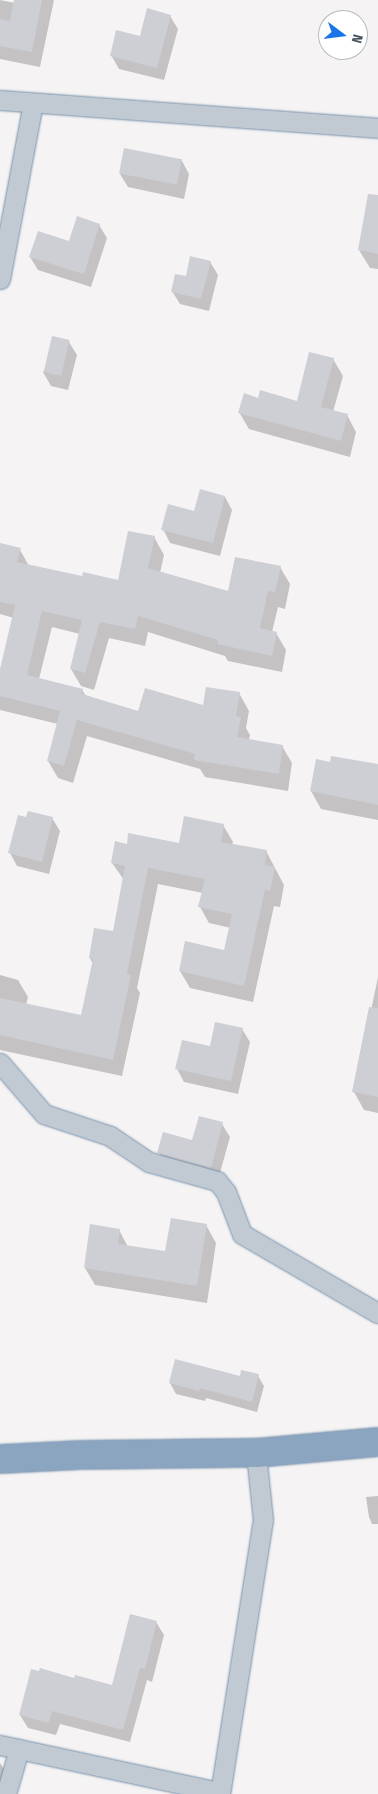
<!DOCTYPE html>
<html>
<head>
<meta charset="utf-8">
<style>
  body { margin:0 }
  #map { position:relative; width:378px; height:1794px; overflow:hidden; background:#f5f3f3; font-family:"Fira Sans Condensed",sans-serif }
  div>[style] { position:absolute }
  .shadow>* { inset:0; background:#0003 }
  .building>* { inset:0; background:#cdcfd5; transform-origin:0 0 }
  .roads { filter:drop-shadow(0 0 1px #7690ad) drop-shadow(0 0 1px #7690ad) }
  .street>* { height:19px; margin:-9.5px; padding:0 9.5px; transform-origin:9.5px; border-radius:9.5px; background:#c1cad2 }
  .highway>* { height:28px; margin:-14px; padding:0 14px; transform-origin:14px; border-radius:14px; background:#8ba5c1 }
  span { translate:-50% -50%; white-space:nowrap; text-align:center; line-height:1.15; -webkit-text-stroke:4px #fff; paint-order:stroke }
  .north { position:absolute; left:318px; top:10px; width:50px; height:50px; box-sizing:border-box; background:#fff; border:1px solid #b7bbc0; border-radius:50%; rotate:105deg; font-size:14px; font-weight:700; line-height:20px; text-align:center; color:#4a5661 }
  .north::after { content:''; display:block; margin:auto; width:18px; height:22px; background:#1a73e8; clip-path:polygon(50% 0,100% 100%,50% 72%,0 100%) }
</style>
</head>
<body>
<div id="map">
  <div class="shadow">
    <i style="clip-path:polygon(0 0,15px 3px,15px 0,54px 0,40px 67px,0 59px)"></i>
    <i style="clip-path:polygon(170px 16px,178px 29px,164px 80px,119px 69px,111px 55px,141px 38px)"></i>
    <i style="clip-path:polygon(125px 149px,182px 161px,189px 174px,184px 199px,128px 187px,120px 174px)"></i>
    <i style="clip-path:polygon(99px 225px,107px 238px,91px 287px,38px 270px,30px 257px,70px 242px)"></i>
    <i style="clip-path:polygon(378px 226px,378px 269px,370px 268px,359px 250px)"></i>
    <i style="clip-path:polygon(210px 262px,218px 275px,209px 311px,180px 304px,172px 291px,187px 278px)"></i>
    <i style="clip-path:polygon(69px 342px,77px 355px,68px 390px,51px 386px,43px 372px)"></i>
    <i style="clip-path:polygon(333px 359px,343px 376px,333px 412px,347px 415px,356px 432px,350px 457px,249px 429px,239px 412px,258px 399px,298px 402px)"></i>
    <i style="clip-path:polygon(225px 497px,232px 510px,220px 556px,170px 543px,163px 529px)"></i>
    <i style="clip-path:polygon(154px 537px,164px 555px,160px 573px,229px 593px,280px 567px,290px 584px,285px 609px,278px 607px,272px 632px,276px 633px,286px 650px,282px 672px,228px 661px,225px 656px,148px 632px,145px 646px,109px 638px,94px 690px,81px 686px,71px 669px,80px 634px,52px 627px,39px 679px,82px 690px,86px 696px,139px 712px,204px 706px,239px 693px,249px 711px,246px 728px,250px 735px,249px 740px,282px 746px,292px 763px,288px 791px,205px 777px,200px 769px,87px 736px,73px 783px,58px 778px,48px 761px,58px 724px,0 710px,0 674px,14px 618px,0 614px,0 544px,20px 550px,29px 566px,83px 578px,119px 582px)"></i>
    <i style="clip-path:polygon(331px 763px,378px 766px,378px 820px,321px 809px,311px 791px)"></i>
    <i style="clip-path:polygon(52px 818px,60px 831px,49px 874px,17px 866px,10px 853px,27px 819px)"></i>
    <i style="clip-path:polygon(223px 825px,233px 842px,232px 845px,266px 851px,284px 885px,280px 907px,274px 906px,253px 1002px,190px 988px,180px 971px,225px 951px,231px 928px,209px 923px,200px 907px,203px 893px,158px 884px,137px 988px,140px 993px,122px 1076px,0 1050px,0 975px,18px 980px,28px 997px,26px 1005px,82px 1017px,93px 964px,90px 958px,114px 933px,124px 880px,112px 863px,128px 845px,180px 844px)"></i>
    <i style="clip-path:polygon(378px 977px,378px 1113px,364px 1110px,354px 1092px)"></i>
    <i style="clip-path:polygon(242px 1029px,250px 1042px,238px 1094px,184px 1082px,177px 1069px)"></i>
    <i style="clip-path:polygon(222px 1124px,230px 1137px,218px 1180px,166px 1166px,159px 1152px,193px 1142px)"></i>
    <i style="clip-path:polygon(206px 1225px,216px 1243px,207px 1303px,95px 1285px,85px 1268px,119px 1230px,128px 1247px,166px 1253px)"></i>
    <i style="clip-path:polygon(258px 1376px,264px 1386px,257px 1412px,206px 1398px,205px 1401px,176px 1394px,170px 1383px)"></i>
    <i style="clip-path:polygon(378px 1496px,378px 1524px,372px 1524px,369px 1517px,366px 1497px)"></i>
    <i style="clip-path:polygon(156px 1622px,164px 1635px,152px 1682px,147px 1680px,130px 1742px,60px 1724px,56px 1735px,28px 1728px,20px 1715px,75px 1679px,113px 1687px)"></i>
    <i style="clip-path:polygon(0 1763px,12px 1781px,0 1794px)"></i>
  </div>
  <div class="building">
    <i style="clip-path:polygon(14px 0,42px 0,32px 52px,0 46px,0 19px,10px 21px)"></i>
    <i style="clip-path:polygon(147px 8px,171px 15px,157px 68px,110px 56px,116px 30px,140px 36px)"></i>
    <i style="left:124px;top:148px;width:59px;height:26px;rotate:11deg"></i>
    <i style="clip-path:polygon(368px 194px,378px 195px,378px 254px,358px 250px)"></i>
    <i style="clip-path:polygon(77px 216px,100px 224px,84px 274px,29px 257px,38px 231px,69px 241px)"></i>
    <i style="clip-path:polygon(190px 256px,211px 261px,201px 299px,171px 292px,175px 274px,186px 276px)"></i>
    <i style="left:52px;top:336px;width:18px;height:37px;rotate:13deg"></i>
    <i style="clip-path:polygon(309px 352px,334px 358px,321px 407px,348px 414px,341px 441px,238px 413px,244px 393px,258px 398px,260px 390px,297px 401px)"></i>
    <i style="clip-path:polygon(200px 489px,225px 496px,213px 543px,161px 530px,168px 504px,194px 511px)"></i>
    <i style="clip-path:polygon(128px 531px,155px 536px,148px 568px,228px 591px,235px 557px,281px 566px,275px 592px,268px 591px,260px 628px,277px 632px,272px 656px,217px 644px,218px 640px,138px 616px,135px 629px,100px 622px,85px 673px,70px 669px,82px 620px,42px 611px,27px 675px,83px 689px,82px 694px,138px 711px,145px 688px,203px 705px,206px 687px,240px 692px,236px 716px,241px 717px,237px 737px,283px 745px,279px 774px,194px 760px,195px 754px,77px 720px,64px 766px,47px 761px,60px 711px,0 696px,0 669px,15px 605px,0 602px,0 543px,21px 548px,17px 562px,82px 576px,83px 572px,118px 580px)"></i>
    <i style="clip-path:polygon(331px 756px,378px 764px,378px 805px,310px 791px,316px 759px,330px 762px)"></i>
    <i style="clip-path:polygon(28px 811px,53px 817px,42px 862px,8px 853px,18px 815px,26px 817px)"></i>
    <i style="clip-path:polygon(184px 816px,224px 824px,221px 842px,267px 850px,265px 865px,275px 867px,270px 891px,265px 890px,244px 986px,179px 971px,185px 941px,224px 950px,232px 914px,198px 907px,205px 879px,148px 868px,127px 974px,131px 975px,113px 1060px,0 1035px,0 998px,81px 1015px,93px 959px,89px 958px,94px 928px,113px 931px,125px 866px,111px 863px,115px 841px,127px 844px,128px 833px,179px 843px)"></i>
    <i style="clip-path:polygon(369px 1007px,378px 1008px,378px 1097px,352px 1092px)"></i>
    <i style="clip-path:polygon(215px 1022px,243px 1028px,231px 1081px,175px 1069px,182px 1040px,210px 1046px)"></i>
    <i style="clip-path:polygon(199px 1116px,223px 1122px,211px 1168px,157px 1153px,163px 1132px,192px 1140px)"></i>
    <i style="clip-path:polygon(171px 1218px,207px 1224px,197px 1286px,84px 1268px,90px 1224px,120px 1229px,118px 1244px,165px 1251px)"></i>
    <i style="clip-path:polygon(175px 1359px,240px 1376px,241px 1370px,259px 1374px,252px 1402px,200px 1388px,199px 1391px,169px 1383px)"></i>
    <i style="clip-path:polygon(130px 1614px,157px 1621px,145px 1669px,140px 1668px,123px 1730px,52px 1711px,49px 1723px,19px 1715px,31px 1669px,39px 1671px,40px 1668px,74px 1678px,75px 1675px,112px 1685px)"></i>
  </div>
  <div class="roads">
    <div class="street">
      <i style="left:0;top:100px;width:379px;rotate:4.2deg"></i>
      <i style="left:0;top:279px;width:179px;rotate:-79.4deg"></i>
      <i style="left:0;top:1063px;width:67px;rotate:49.2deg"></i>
      <i style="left:44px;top:1114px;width:70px;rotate:18.4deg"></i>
      <i style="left:110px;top:1136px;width:47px;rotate:33.7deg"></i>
      <i style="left:149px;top:1162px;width:71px;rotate:15.6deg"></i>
      <i style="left:217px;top:1181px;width:14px;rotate:51deg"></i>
      <i style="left:226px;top:1192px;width:45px;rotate:69.1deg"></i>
      <i style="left:242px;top:1234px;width:157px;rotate:30.2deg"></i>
      <i style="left:0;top:1745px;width:225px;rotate:12.1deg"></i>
      <i style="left:6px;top:1794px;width:47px;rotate:-73.9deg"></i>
      <i style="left:220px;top:1794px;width:277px;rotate:-81.1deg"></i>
      <i style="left:263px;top:1520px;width:67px;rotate:-96deg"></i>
    </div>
    <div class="highway">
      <i style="left:0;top:1459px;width:80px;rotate:-2.9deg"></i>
      <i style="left:80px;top:1455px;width:176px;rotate:-0.7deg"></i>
      <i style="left:256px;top:1453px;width:122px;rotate:-5.2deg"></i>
    </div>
  </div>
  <div class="north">N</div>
</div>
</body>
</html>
